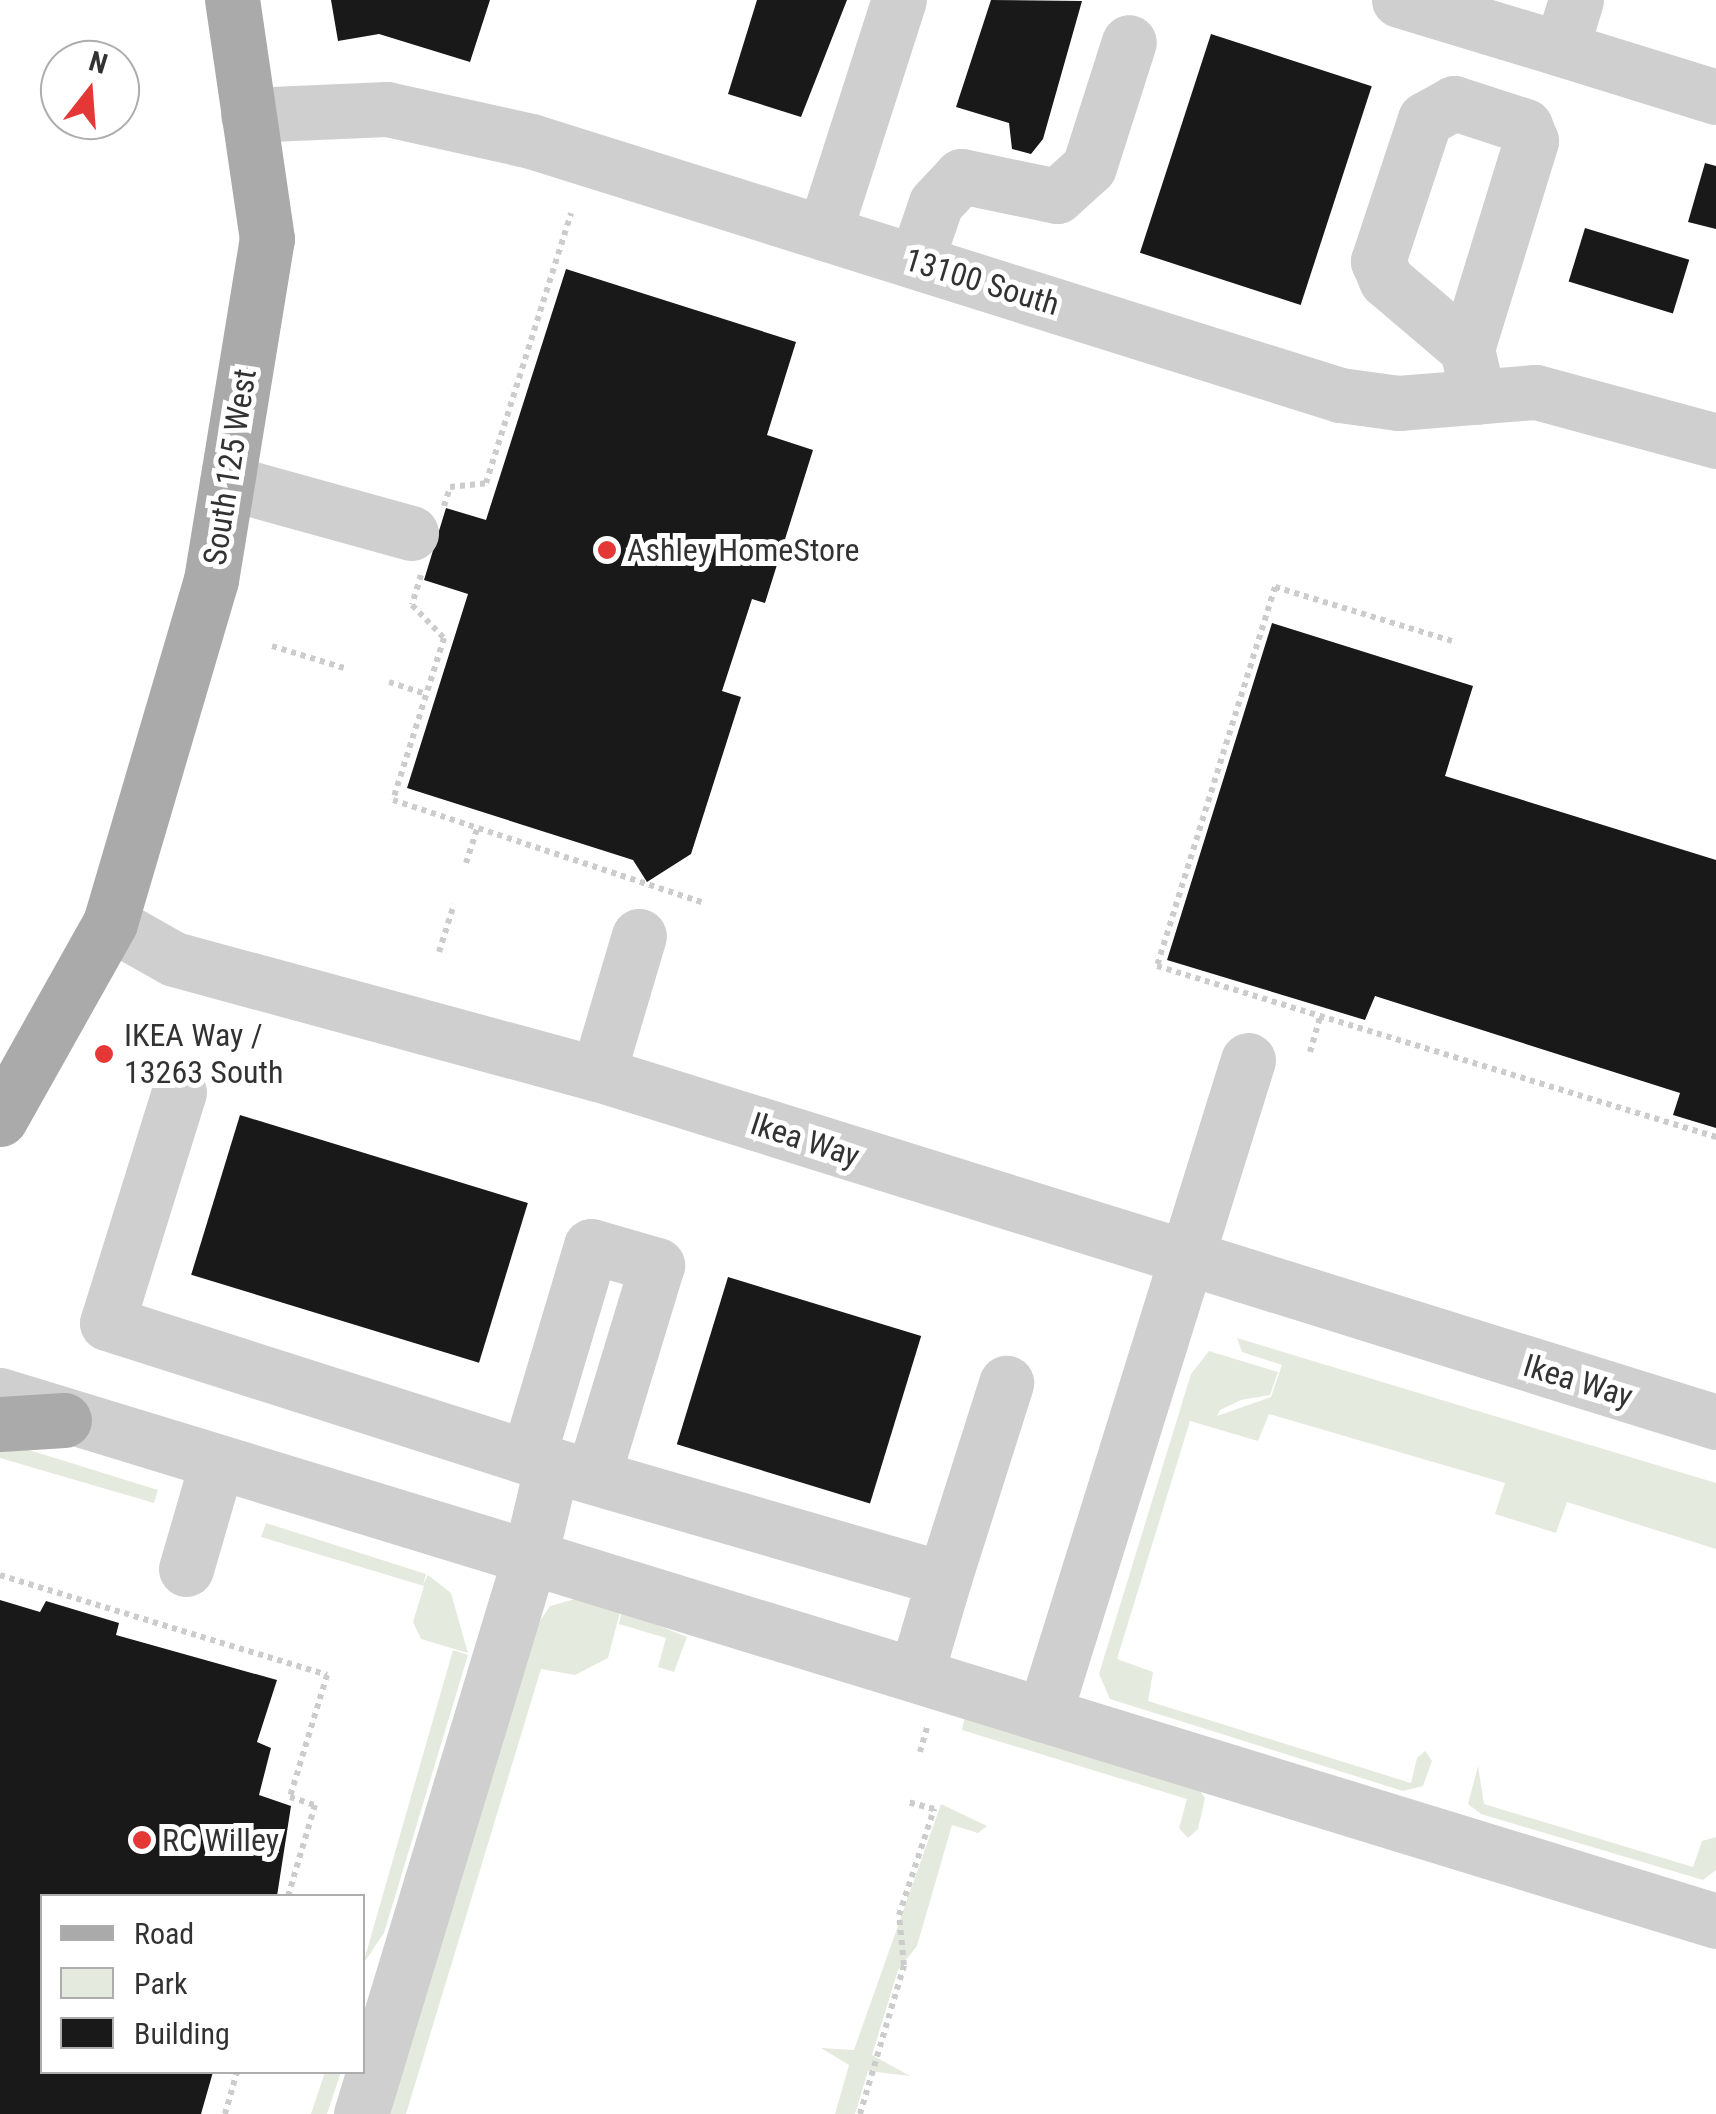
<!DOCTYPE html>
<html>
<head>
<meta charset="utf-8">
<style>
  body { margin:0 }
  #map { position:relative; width:1716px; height:2114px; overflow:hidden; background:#fff; font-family:"Roboto Condensed",sans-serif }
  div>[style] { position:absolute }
  .green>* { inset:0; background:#e4ebde }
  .building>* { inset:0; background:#191919; transform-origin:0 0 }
  .path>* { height:6px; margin-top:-3px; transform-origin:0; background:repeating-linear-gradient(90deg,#ccc 0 5px,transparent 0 10px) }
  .minor>* { height:55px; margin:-27.5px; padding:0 27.5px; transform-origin:27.5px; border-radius:27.5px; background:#cfcfcf }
  .major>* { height:55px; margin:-27.5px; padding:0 27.5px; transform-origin:27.5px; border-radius:27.5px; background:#aaa }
  .dots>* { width:28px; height:28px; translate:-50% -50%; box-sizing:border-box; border:5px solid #fff; border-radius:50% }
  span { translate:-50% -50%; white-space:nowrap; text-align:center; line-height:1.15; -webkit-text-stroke:10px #fff; paint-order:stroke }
  .street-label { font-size:32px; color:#323232 }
  .poi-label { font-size:32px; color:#323232 }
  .left { translate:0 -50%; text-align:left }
  .legend { position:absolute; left:40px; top:1894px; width:325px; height:180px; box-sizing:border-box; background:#fff; border:2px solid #adadad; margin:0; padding:12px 18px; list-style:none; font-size:30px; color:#323232 }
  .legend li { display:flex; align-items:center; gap:20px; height:50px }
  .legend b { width:50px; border:2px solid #adadad }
  .north { position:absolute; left:40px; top:40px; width:100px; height:100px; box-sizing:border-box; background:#fff; border:2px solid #adadad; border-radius:50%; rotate:17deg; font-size:28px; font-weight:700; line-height:40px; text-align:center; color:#323232 }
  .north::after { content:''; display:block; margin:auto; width:35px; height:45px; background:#e63737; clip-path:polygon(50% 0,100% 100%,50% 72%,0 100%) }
</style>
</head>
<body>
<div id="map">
  <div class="green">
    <i style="clip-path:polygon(1237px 1338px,1716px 1483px,1716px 1549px,1567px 1502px,1556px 1533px,1495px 1514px,1505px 1483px,1269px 1414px,1258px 1441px,1190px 1421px,1117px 1659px,1153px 1672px,1148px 1701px,1411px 1783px,1417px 1758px,1425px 1751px,1432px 1761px,1423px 1786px,1403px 1791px,1110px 1699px,1099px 1674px,1191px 1374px,1209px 1351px,1278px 1372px,1270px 1395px,1241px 1400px,1220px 1410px,1217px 1416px,1271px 1397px,1282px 1365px,1242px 1352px)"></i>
    <i style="clip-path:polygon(0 1441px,158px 1490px,154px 1503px,0 1458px)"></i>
    <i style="clip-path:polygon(266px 1523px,426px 1574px,423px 1585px,428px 1575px,451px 1593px,468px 1653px,421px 1639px,413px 1622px,424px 1586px,261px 1537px)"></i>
    <i style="clip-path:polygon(575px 1599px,620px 1612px,608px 1658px,575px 1675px,541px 1669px,406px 2114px,388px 2114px,538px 1624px,550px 1606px)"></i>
    <i style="clip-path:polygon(622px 1611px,687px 1637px,674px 1672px,658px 1667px,666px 1638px,619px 1624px)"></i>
    <i style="clip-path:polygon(453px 1650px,468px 1655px,384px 1933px,363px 1964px)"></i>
    <i style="clip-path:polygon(965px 1716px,1198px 1788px,1205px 1798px,1198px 1829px,1188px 1838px,1179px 1828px,1187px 1799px,962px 1730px)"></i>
    <i style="clip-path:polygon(1478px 1766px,1484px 1804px,1693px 1867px,1702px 1841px,1716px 1837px,1716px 1870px,1703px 1880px,1481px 1814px,1468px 1804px)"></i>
    <i style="clip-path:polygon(941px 1804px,987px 1826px,978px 1833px,952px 1825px,917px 1946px,898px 1970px,872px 2055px,910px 2076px,868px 2071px,855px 2114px,835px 2114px,849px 2065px,821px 2048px,854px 2050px)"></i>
    <i style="clip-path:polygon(325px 2072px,341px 2072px,327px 2114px,311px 2114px)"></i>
  </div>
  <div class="building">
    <i style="clip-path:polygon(331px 0,490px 0,470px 62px,379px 34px,338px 41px)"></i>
    <i style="clip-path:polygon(757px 0,847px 0,801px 117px,728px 94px)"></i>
    <i style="clip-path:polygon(991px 0,1082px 1px,1043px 139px,1031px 154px,1012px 149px,1009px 123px,956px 107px)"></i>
    <i style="left:1211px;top:34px;width:169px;height:230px;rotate:18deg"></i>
    <i style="clip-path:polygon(1705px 163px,1716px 166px,1716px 229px,1688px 222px)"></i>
    <i style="left:1585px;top:228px;width:109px;height:56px;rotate:17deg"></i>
    <i style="clip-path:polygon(566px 269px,796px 342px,767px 435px,813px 450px,765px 603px,752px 599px,722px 691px,741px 697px,691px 854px,647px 882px,633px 860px,407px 788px,468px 594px,424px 580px,446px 508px,486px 520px)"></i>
    <i style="clip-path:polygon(1272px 623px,1473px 686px,1445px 776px,1716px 860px,1716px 1128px,1673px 1115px,1680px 1093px,1375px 996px,1365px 1020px,1167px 960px)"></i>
    <i style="left:240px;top:1115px;width:301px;height:167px;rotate:17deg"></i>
    <i style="left:728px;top:1277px;width:202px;height:175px;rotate:17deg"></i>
    <i style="clip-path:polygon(0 1600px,40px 1612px,46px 1601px,119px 1623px,116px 1635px,277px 1680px,257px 1742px,271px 1748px,259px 1795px,291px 1806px,277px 1896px,42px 1896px,42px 2072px,213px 2072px,201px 2114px,0 2114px)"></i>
  </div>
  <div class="path">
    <i style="left:444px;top:506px;width:20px;rotate:-72deg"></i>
    <i style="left:450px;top:487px;width:36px;rotate:-6deg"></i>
    <i style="left:486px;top:483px;width:283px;rotate:-72.5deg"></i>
    <i style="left:421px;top:575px;width:31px;rotate:107deg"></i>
    <i style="left:412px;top:605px;width:46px;rotate:45.9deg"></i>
    <i style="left:444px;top:638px;width:170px;rotate:107.5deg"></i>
    <i style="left:393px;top:800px;width:325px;rotate:18.3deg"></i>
    <i style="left:1452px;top:641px;width:185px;rotate:-163deg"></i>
    <i style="left:1275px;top:587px;width:397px;rotate:107.3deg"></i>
    <i style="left:1157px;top:966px;width:585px;rotate:17.01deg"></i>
    <i style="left:272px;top:646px;width:75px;rotate:17deg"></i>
    <i style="left:389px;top:682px;width:39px;rotate:18deg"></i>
    <i style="left:466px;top:863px;width:38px;rotate:-72deg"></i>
    <i style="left:439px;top:952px;width:50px;rotate:-72.6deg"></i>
    <i style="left:1310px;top:1052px;width:37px;rotate:-74deg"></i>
    <i style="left:0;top:1575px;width:342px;rotate:17deg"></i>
    <i style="left:327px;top:1675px;width:127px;rotate:106.9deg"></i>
    <i style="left:290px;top:1797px;width:26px;rotate:18deg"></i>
    <i style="left:315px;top:1805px;width:95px;rotate:106.5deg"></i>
    <i style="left:920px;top:1752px;width:29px;rotate:-74deg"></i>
    <i style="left:225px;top:2114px;width:44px;rotate:-74.1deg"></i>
    <i style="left:860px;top:2114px;width:155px;rotate:-73.5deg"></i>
    <i style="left:904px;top:1965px;width:50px;rotate:-95.7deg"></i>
    <i style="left:899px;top:1915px;width:112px;rotate:-71.7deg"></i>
    <i style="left:934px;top:1809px;width:28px;rotate:-165deg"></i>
  </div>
  <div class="minor">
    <i style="left:1399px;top:0;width:169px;rotate:16.8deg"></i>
    <i style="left:1576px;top:0;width:51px;rotate:107deg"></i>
    <i style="left:1561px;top:49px;width:162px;rotate:17.2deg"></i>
    <i style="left:248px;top:115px;width:139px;rotate:-2.5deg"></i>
    <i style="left:387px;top:109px;width:148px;rotate:12.5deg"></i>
    <i style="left:531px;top:141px;width:848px;rotate:17.43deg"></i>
    <i style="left:1340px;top:395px;width:59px;rotate:7.9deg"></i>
    <i style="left:1398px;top:403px;width:138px;rotate:-4.6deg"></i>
    <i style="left:1536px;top:392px;width:187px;rotate:15.2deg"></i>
    <i style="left:824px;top:233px;width:245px;rotate:-72.2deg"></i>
    <i style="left:916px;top:261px;width:61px;rotate:-71deg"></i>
    <i style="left:936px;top:203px;width:37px;rotate:-47deg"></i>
    <i style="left:961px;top:176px;width:98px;rotate:11.8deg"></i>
    <i style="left:1057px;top:196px;width:43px;rotate:-42.2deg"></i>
    <i style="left:1089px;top:167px;width:131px;rotate:-72.3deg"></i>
    <i style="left:1467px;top:349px;width:218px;rotate:-72.9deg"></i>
    <i style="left:1531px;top:141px;width:16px;rotate:-112deg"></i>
    <i style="left:1525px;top:126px;width:75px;rotate:-162.1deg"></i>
    <i style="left:1454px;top:103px;width:33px;rotate:151deg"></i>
    <i style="left:1425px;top:119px;width:150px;rotate:108.3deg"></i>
    <i style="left:1378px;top:261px;width:21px;rotate:67deg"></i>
    <i style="left:1386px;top:280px;width:106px;rotate:40.4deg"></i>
    <i style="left:1467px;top:349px;width:49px;rotate:77.1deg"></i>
    <i style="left:227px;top:482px;width:191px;rotate:15.5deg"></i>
    <i style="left:110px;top:923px;width:73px;rotate:29.4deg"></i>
    <i style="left:174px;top:959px;width:439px;rotate:15.2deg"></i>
    <i style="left:598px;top:1074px;width:1171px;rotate:17.29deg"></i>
    <i style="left:598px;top:1074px;width:144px;rotate:-73.5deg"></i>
    <i style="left:179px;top:1092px;width:242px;rotate:107.3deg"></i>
    <i style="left:107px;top:1323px;width:467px;rotate:17.7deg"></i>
    <i style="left:0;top:1395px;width:554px;rotate:17deg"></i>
    <i style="left:530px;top:1557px;width:95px;rotate:-76.6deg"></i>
    <i style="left:552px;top:1465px;width:408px;rotate:16.2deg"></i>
    <i style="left:944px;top:1579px;width:99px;rotate:106.4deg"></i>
    <i style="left:528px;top:1457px;width:220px;rotate:-73.4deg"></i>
    <i style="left:591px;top:1246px;width:69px;rotate:16.1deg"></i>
    <i style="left:657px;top:1265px;width:220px;rotate:106.9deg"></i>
    <i style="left:186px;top:1569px;width:107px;rotate:-73.8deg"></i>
    <i style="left:944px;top:1579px;width:206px;rotate:-72.4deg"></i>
    <i style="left:1044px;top:1715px;width:686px;rotate:-72.7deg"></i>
    <i style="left:361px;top:2114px;width:582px;rotate:-73.12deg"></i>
    <i style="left:530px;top:1557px;width:1241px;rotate:17.06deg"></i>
  </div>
  <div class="major">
    <i style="left:0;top:1119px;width:225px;rotate:-60.7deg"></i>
    <i style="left:110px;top:923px;width:358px;rotate:-73.6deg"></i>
    <i style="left:211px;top:580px;width:346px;rotate:-80.7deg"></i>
    <i style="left:267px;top:239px;width:242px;rotate:-98.3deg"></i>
    <i style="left:0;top:1424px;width:64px;rotate:-3.6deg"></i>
  </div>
  <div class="dots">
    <i style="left:607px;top:550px;background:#e63737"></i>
    <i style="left:104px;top:1054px;background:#e63737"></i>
    <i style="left:142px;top:1840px;background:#e63737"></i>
  </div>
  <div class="street-label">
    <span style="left:982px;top:282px;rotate:17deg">13100 South</span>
    <span style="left:230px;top:467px;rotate:-81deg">South 125 West</span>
    <span style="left:805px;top:1140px;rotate:18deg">Ikea Way</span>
    <span style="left:1578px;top:1381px;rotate:17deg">Ikea Way</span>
  </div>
  <div class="poi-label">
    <span class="left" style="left:627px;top:550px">Ashley HomeStore</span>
    <span class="left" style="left:124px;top:1054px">IKEA Way /<br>13263 South</span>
    <span class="left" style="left:162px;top:1840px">RC Willey</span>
  </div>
  <ul class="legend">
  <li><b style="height:12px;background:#aaa"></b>Road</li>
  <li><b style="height:28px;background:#e4ebde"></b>Park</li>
  <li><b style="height:28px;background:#191919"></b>Building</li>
  </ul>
  <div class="north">N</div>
</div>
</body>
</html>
